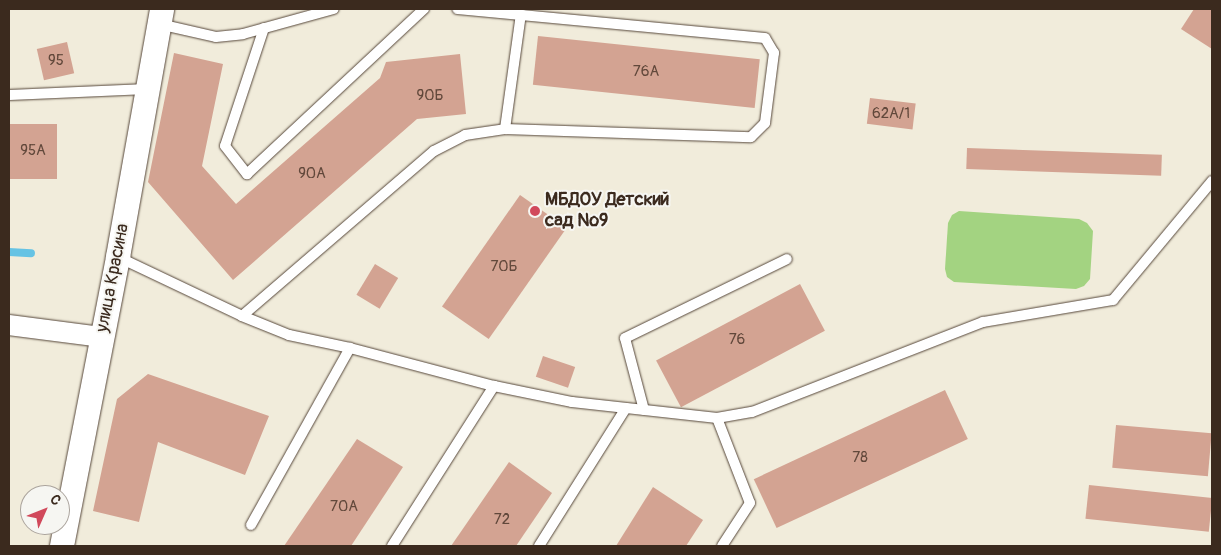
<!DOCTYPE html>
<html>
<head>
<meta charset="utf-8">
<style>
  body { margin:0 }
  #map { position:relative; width:1221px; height:555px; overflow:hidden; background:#f1ecdb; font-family:Pangolin,sans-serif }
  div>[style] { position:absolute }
  .green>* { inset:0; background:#a3d381 }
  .stream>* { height:8px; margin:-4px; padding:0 4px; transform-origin:4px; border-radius:4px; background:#66c3e4 }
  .building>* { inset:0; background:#d3a392; transform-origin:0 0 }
  .roads { filter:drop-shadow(0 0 1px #56473a) drop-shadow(0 0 1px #56473a) }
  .service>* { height:10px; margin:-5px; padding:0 5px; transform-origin:5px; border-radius:5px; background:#fff }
  .minor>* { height:20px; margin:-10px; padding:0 10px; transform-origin:10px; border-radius:10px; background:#fff }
  .tertiary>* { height:24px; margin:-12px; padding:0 12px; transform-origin:12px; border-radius:12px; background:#fff }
  .dots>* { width:14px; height:14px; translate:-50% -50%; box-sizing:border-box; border:2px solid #f6f6f2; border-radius:50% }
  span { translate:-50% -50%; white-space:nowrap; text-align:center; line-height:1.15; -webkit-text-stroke:4px #f6f6f2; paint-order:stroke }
  .number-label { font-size:15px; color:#61483b }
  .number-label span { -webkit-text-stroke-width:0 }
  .poi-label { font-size:18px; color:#3b2a1e; font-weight:700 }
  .left { translate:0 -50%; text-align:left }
  .street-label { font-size:18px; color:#3b2a1e }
  .frame { position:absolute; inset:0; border:10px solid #3b2a1e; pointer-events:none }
  .north { position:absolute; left:20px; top:485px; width:50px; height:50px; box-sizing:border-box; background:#f6f6f2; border:1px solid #aba49d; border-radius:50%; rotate:46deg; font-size:14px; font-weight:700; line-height:20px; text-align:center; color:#3b2a1e }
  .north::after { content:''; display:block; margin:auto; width:18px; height:22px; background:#d1495b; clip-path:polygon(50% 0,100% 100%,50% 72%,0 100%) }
</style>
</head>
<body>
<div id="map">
  <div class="green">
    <i style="clip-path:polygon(959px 211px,1079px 219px,1087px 223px,1093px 231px,1090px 279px,1084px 286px,1076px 289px,954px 282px,947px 277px,945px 269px,948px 223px,952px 215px)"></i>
  </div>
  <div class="stream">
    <i style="left:9px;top:252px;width:22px;rotate:3deg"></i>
  </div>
  <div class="building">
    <i style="clip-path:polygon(1194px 9px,1212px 9px,1212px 49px,1181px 29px)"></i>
    <i style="left:538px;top:36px;width:223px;height:49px;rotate:6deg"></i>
    <i style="left:67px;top:42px;width:32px;height:31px;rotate:77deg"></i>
    <i style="clip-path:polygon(174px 53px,223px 64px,202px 166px,236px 204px,380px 78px,386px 62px,460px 54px,466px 114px,417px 119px,233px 280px,148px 182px)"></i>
    <i style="left:870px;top:98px;width:46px;height:26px;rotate:7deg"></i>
    <i style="left:9px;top:124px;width:48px;height:55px"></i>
    <i style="left:967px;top:148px;width:195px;height:21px;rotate:2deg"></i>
    <i style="left:520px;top:195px;width:57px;height:136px;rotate:35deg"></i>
    <i style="left:375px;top:264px;width:27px;height:36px;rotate:31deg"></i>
    <i style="left:800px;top:284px;width:53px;height:163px;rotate:62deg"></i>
    <i style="left:543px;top:356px;width:34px;height:22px;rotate:19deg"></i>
    <i style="clip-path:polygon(148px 374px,269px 416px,245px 475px,158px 442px,139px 522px,93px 511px,117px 399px)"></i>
    <i style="left:945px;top:390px;width:54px;height:211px;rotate:65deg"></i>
    <i style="left:1116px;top:425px;width:96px;height:43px;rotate:5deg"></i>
    <i style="clip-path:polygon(357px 439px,403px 467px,351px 546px,284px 546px)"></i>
    <i style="clip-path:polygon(509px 462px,552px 493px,516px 546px,451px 546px)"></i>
    <i style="left:1089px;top:485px;width:124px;height:34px;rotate:6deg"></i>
    <i style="clip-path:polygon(653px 487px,703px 520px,686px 546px,616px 546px)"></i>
  </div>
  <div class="roads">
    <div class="service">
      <i style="left:159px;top:24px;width:58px;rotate:12.8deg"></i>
      <i style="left:216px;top:37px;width:27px;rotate:-6deg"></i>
      <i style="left:243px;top:34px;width:94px;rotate:-15.4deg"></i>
      <i style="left:264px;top:28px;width:124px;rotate:108.3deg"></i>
      <i style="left:225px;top:146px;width:36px;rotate:52deg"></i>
      <i style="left:247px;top:174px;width:242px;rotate:-43deg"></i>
      <i style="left:9px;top:95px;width:139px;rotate:-2.5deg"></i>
      <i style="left:505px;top:129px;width:116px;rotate:-82.1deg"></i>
      <i style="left:118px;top:257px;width:137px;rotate:25.4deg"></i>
      <i style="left:242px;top:316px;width:51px;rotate:22deg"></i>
      <i style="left:289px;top:335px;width:62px;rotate:12deg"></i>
      <i style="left:350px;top:348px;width:149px;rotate:14.8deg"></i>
      <i style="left:494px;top:386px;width:80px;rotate:11.6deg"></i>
      <i style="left:572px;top:402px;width:146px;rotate:6.3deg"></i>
      <i style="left:717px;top:418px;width:36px;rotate:-10deg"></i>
      <i style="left:752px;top:412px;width:248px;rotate:-21.3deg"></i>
      <i style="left:983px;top:322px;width:132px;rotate:-9.6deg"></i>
      <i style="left:1113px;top:300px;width:155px;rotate:-50.2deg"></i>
      <i style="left:242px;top:316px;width:253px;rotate:-40.7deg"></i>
      <i style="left:434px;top:151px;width:35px;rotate:-27deg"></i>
      <i style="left:465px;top:135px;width:40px;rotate:-8.5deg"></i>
      <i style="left:505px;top:129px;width:246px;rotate:1.9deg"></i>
      <i style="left:751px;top:137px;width:20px;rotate:-45deg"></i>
      <i style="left:765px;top:123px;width:71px;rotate:-82.7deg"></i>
      <i style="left:774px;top:53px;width:17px;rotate:-121deg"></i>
      <i style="left:765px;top:38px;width:309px;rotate:-174.6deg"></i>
      <i style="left:644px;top:410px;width:74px;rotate:-104.8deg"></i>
      <i style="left:625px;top:338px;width:180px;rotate:-26deg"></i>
      <i style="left:717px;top:418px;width:91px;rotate:68.8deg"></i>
      <i style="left:750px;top:503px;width:51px;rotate:123.1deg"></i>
      <i style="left:251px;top:525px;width:203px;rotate:-60.8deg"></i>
      <i style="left:392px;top:546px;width:190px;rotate:-57.5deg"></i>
      <i style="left:539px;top:546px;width:163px;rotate:-57.8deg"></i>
    </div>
    <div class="minor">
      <i style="left:9px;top:325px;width:94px;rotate:7.4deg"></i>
    </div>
    <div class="tertiary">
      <i style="left:62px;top:546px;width:294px;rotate:-79deg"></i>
      <i style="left:118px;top:257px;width:252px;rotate:-79.9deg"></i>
    </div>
  </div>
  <div class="dots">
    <i style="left:535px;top:211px;background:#d1495b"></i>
  </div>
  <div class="number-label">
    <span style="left:56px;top:61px">95</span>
    <span style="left:646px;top:72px">76А</span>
    <span style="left:430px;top:96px">90Б</span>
    <span style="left:891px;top:114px">62А/1</span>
    <span style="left:33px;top:151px">95А</span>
    <span style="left:312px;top:174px">90А</span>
    <span style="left:504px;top:267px">70Б</span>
    <span style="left:737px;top:340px">76</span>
    <span style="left:860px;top:458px">78</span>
    <span style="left:344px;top:507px">70А</span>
    <span style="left:502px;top:520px">72</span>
  </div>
  <div class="poi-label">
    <span class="left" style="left:545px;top:211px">МБДОУ Детский<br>сад №9</span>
  </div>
  <div class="street-label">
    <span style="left:113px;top:278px;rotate:-79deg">улица Красина</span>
  </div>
  <div class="frame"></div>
  <div class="north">С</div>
</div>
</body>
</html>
